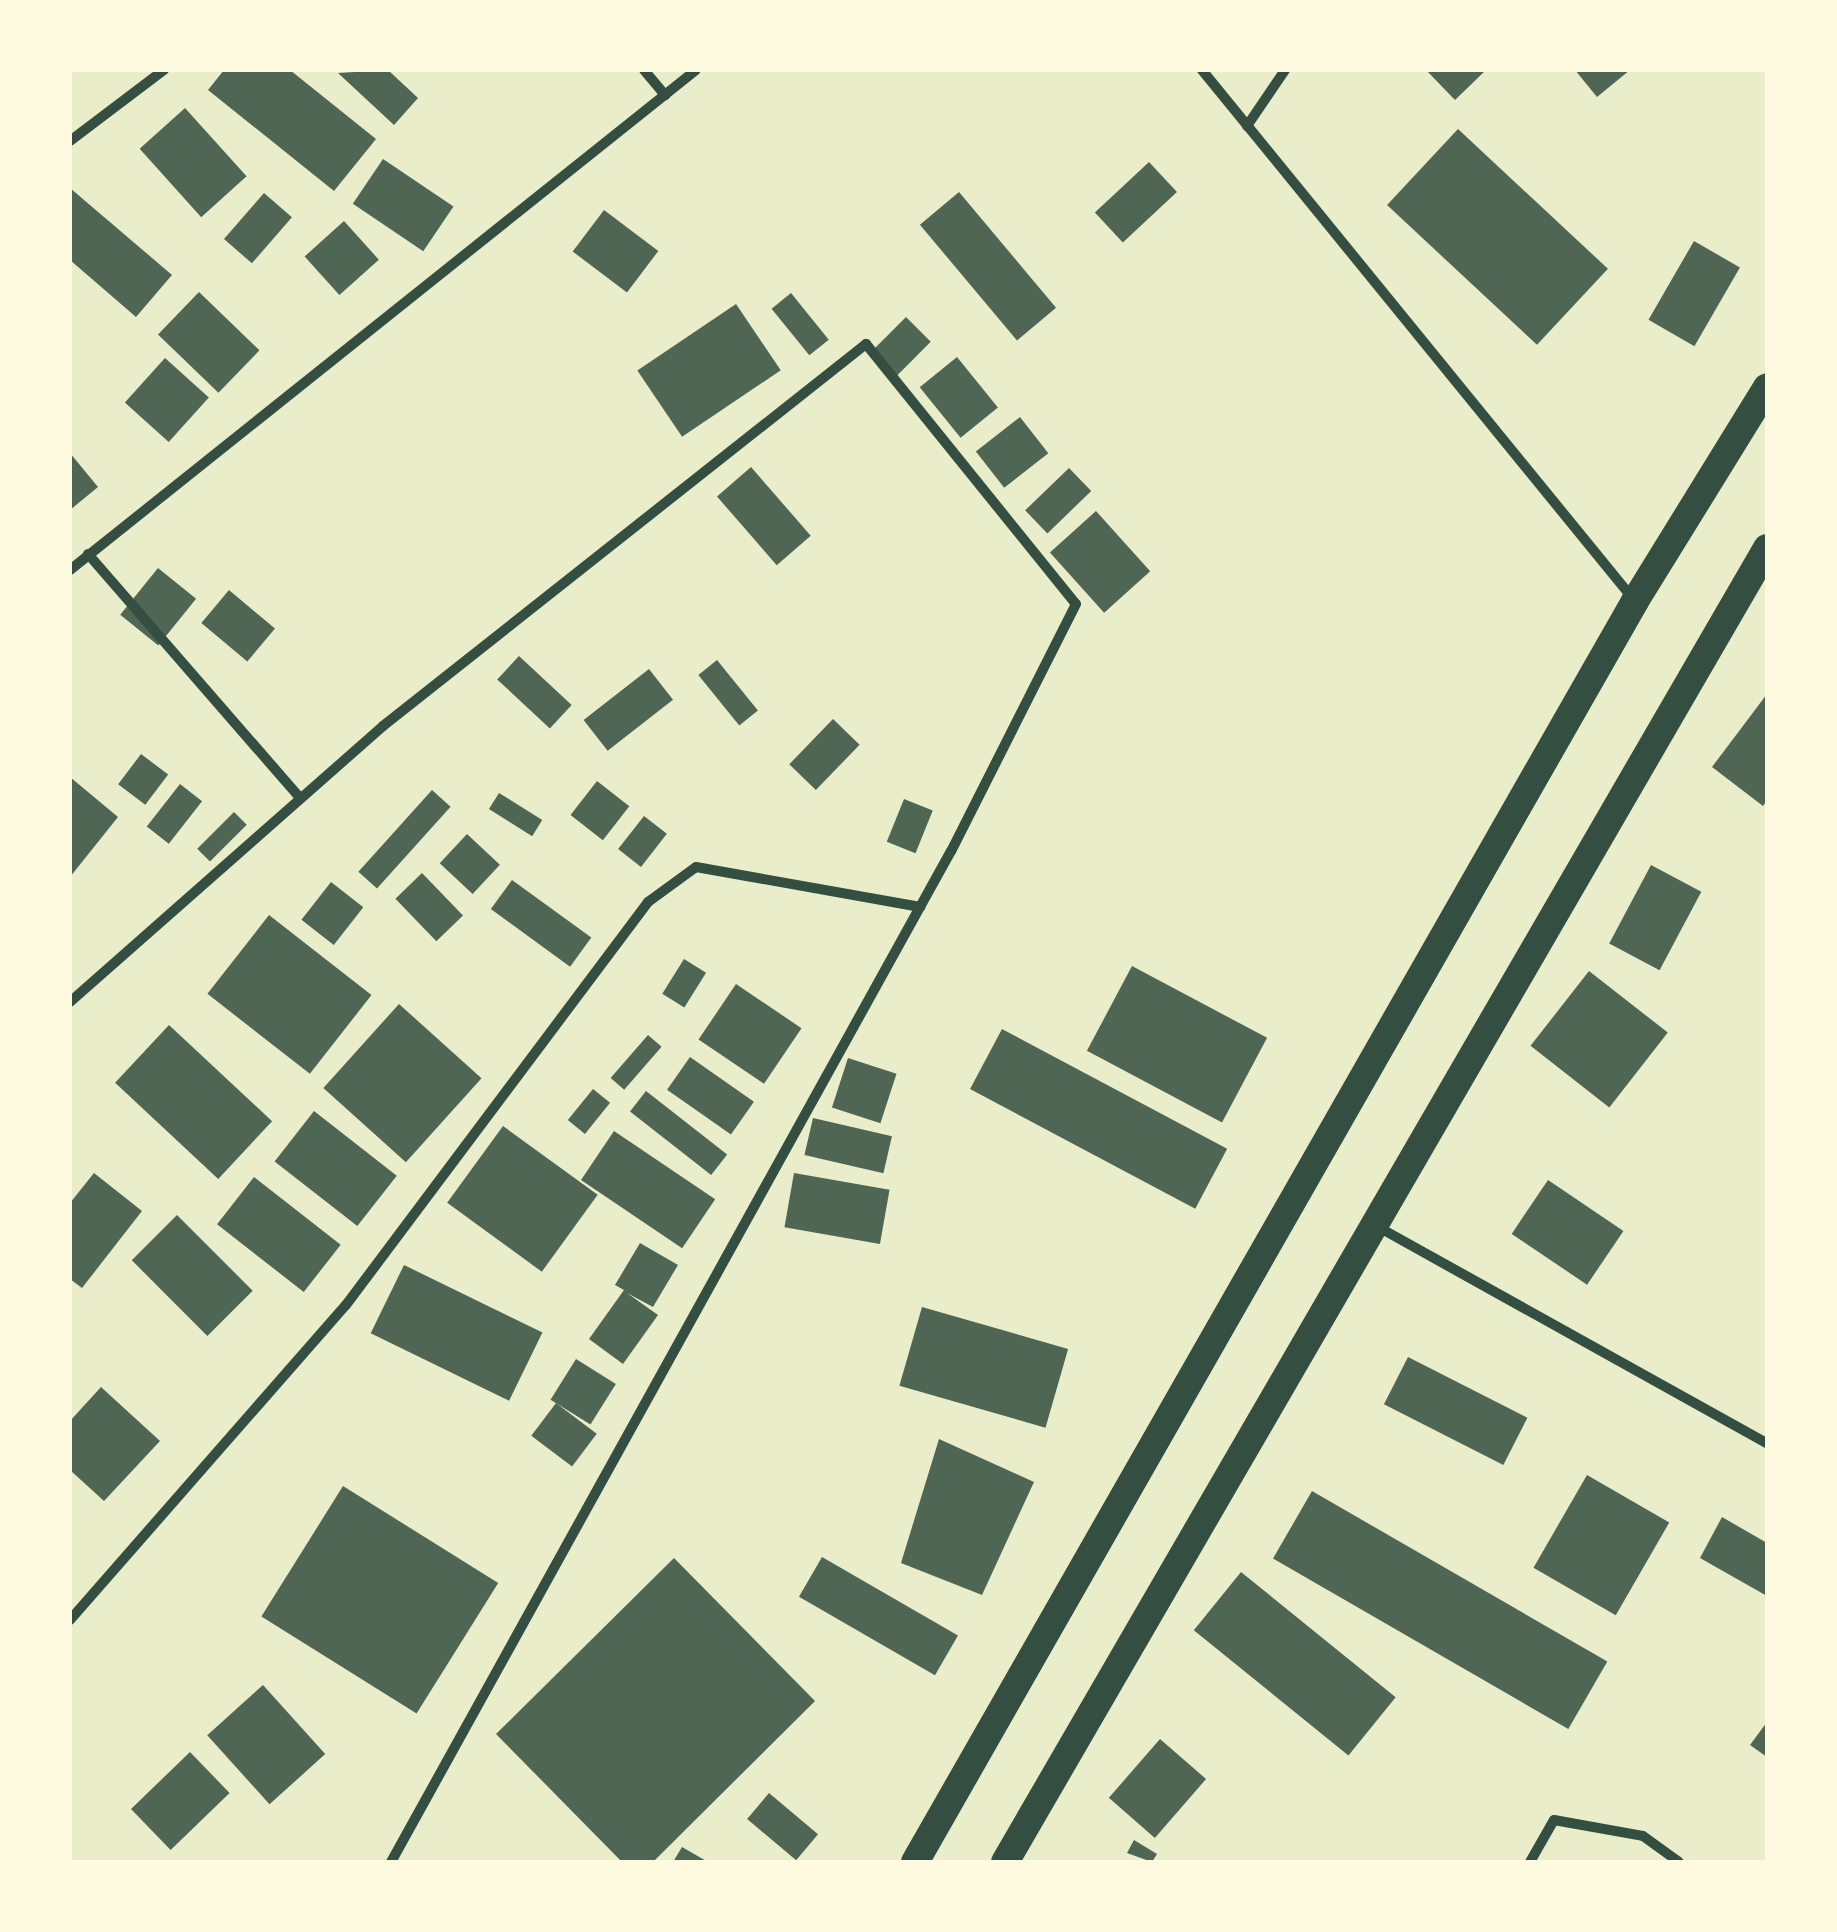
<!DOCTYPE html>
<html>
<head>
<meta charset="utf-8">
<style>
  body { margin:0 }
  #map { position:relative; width:1837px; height:1932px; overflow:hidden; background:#e9edc9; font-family:Poppins,sans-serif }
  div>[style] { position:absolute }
  .building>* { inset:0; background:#4f6655; transform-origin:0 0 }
  .minor>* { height:10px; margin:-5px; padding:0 5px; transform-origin:5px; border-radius:5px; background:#344e41 }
  .trunk>* { height:28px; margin:-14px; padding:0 14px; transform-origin:14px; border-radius:14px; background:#344e41 }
  span { translate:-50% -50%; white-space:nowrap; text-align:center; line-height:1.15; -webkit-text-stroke:10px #fefae0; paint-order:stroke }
  .frame { position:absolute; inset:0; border:72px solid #fefae0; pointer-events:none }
</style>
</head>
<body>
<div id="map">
  <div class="building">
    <i style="clip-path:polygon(224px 70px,290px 70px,376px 139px,334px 191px,208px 90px)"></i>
    <i style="clip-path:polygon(388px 70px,418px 98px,394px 125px,338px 73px)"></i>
    <i style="clip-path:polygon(1426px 70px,1486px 70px,1455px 100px)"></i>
    <i style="clip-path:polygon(1575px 70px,1630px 70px,1597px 97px)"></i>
    <i style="left:185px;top:108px;width:92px;height:61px;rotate:48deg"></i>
    <i style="left:1458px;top:129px;width:205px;height:104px;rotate:43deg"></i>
    <i style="left:383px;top:159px;width:85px;height:54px;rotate:34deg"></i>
    <i style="left:1149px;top:162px;width:41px;height:74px;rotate:47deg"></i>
    <i style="clip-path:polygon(70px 188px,172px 275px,136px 317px,70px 260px)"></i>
    <i style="left:959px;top:192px;width:151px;height:51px;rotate:50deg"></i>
    <i style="left:264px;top:193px;width:37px;height:61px;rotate:41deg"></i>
    <i style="left:604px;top:210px;width:68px;height:52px;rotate:37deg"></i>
    <i style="left:344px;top:221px;width:52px;height:53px;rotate:48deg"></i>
    <i style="left:1694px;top:241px;width:53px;height:91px;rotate:30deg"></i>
    <i style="left:199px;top:292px;width:84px;height:59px;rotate:44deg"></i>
    <i style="left:791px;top:293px;width:60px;height:25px;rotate:51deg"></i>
    <i style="left:736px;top:304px;width:80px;height:119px;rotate:56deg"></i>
    <i style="left:906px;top:317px;width:35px;height:49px;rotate:45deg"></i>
    <i style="left:957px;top:357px;width:65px;height:48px;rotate:51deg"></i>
    <i style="left:165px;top:358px;width:59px;height:60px;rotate:42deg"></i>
    <i style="left:1020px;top:417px;width:46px;height:56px;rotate:52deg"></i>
    <i style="clip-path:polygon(70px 453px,98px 487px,70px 510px)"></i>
    <i style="left:751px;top:467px;width:91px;height:45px;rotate:49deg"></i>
    <i style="left:1069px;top:468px;width:32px;height:61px;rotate:46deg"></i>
    <i style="left:1096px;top:511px;width:81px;height:62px;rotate:48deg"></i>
    <i style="left:158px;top:568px;width:49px;height:60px;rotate:39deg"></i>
    <i style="left:229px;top:590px;width:60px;height:43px;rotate:40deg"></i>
    <i style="left:519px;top:656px;width:72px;height:32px;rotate:43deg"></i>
    <i style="left:717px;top:660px;width:65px;height:24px;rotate:51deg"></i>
    <i style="left:649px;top:669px;width:39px;height:83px;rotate:52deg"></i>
    <i style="clip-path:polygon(1767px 694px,1767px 800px,1763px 806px,1712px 767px)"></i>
    <i style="left:833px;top:719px;width:37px;height:63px;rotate:44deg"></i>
    <i style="left:141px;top:754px;width:34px;height:38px;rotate:37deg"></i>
    <i style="clip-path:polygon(70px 777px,118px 817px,70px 877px)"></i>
    <i style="left:597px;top:781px;width:41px;height:43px;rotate:38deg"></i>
    <i style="left:180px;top:784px;width:28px;height:54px;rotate:38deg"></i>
    <i style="left:432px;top:790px;width:25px;height:110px;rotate:42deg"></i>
    <i style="left:499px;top:793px;width:51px;height:19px;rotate:32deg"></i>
    <i style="left:904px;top:799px;width:31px;height:46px;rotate:22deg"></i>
    <i style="left:234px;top:812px;width:18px;height:52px;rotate:45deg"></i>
    <i style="left:644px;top:816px;width:29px;height:42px;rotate:38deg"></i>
    <i style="left:467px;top:834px;width:45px;height:40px;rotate:43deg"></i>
    <i style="left:1651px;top:865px;width:57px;height:89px;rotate:28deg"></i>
    <i style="left:422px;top:873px;width:59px;height:37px;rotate:46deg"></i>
    <i style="left:512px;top:880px;width:98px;height:36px;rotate:36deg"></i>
    <i style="left:331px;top:882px;width:41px;height:48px;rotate:38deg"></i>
    <i style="left:269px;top:915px;width:130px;height:100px;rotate:38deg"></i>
    <i style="left:684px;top:959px;width:26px;height:41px;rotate:32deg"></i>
    <i style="left:1132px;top:966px;width:153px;height:96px;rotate:28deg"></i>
    <i style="left:1589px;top:971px;width:100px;height:95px;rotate:38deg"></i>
    <i style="left:736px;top:984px;width:79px;height:67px;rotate:34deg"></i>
    <i style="left:399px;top:1004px;width:111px;height:113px;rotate:42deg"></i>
    <i style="left:169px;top:1025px;width:141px;height:79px;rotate:43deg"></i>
    <i style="left:1002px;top:1029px;width:255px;height:68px;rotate:28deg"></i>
    <i style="left:648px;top:1035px;width:18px;height:57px;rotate:41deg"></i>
    <i style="left:690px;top:1057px;width:78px;height:40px;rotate:35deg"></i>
    <i style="left:848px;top:1058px;width:51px;height:52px;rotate:18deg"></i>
    <i style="left:593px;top:1089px;width:22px;height:40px;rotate:39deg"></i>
    <i style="left:646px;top:1091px;width:103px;height:26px;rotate:38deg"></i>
    <i style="left:314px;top:1111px;width:105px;height:64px;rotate:38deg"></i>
    <i style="left:813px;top:1118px;width:81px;height:38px;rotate:13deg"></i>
    <i style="left:503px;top:1126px;width:117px;height:95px;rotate:36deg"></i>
    <i style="left:614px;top:1131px;width:122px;height:59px;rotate:34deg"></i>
    <i style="clip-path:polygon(94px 1173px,142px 1211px,82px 1288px,70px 1279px,70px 1203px)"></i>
    <i style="left:794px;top:1173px;width:97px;height:55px;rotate:10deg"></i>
    <i style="left:254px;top:1177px;width:110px;height:60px;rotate:38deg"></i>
    <i style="left:1548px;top:1180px;width:91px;height:65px;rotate:34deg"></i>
    <i style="left:177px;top:1215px;width:107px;height:64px;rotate:45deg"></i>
    <i style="clip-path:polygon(640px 1243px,678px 1265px,653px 1307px,627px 1293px,658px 1315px,623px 1364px,589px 1339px,624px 1290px,615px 1285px)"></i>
    <i style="left:404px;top:1265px;width:154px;height:76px;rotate:26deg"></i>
    <i style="left:922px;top:1307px;width:152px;height:82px;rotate:16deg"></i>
    <i style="left:1408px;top:1357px;width:134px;height:53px;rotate:27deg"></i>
    <i style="left:576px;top:1359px;width:47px;height:48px;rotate:32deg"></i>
    <i style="clip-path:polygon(101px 1387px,160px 1441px,104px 1501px,70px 1470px,70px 1421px)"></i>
    <i style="left:556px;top:1403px;width:51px;height:41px;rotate:37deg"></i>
    <i style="clip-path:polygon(939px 1439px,1034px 1482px,982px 1595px,901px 1563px)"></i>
    <i style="left:1587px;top:1475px;width:95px;height:107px;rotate:30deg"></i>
    <i style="left:343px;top:1486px;width:183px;height:154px;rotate:32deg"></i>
    <i style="left:1312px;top:1491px;width:341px;height:78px;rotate:30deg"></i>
    <i style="clip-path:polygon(1722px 1517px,1767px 1543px,1767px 1596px,1700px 1558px)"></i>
    <i style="left:822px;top:1557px;width:157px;height:46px;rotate:30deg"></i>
    <i style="clip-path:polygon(674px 1558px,815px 1701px,653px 1862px,622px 1862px,496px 1734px)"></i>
    <i style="left:1241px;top:1572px;width:199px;height:75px;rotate:39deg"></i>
    <i style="left:263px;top:1685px;width:93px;height:75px;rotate:48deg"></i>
    <i style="clip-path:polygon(1767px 1722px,1767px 1757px,1750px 1745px)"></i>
    <i style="left:1160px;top:1739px;width:61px;height:78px;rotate:41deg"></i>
    <i style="left:190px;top:1752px;width:57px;height:82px;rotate:46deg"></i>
    <i style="left:769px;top:1793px;width:64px;height:34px;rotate:40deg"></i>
    <i style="clip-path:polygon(1134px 1840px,1157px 1854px,1152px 1862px,1127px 1853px)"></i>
    <i style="clip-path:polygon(682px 1847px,708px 1862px,673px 1862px)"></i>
  </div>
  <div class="minor">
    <i style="left:644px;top:70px;width:33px;rotate:50deg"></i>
    <i style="left:1202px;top:70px;width:684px;rotate:50.82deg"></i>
    <i style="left:1247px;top:126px;width:68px;rotate:-55.8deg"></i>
    <i style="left:70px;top:141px;width:118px;rotate:-37.1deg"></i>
    <i style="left:88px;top:554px;width:323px;rotate:49deg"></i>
    <i style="left:70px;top:570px;width:801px;rotate:-38.62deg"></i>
    <i style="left:70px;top:1002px;width:417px;rotate:-41.4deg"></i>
    <i style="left:383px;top:726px;width:616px;rotate:-38.34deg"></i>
    <i style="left:866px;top:344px;width:334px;rotate:51.1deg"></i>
    <i style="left:1076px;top:604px;width:277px;rotate:116.8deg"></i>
    <i style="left:951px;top:851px;width:1156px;rotate:118.98deg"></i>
    <i style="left:1380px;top:1228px;width:443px;rotate:29.1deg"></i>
    <i style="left:70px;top:1620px;width:419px;rotate:-48.8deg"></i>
    <i style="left:346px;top:1305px;width:504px;rotate:-53.15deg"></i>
    <i style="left:648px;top:902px;width:59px;rotate:-36.1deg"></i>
    <i style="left:696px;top:867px;width:228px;rotate:10.1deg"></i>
    <i style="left:1530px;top:1862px;width:48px;rotate:-60.3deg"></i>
    <i style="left:1554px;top:1820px;width:90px;rotate:10.2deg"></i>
    <i style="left:1643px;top:1836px;width:44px;rotate:35.8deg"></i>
  </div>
  <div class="trunk">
    <i style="left:915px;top:1862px;width:1452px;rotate:-60.27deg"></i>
    <i style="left:1635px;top:601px;width:251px;rotate:-58.3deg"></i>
    <i style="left:1005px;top:1862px;width:1519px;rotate:-59.89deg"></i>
  </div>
  <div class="frame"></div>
</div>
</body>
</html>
